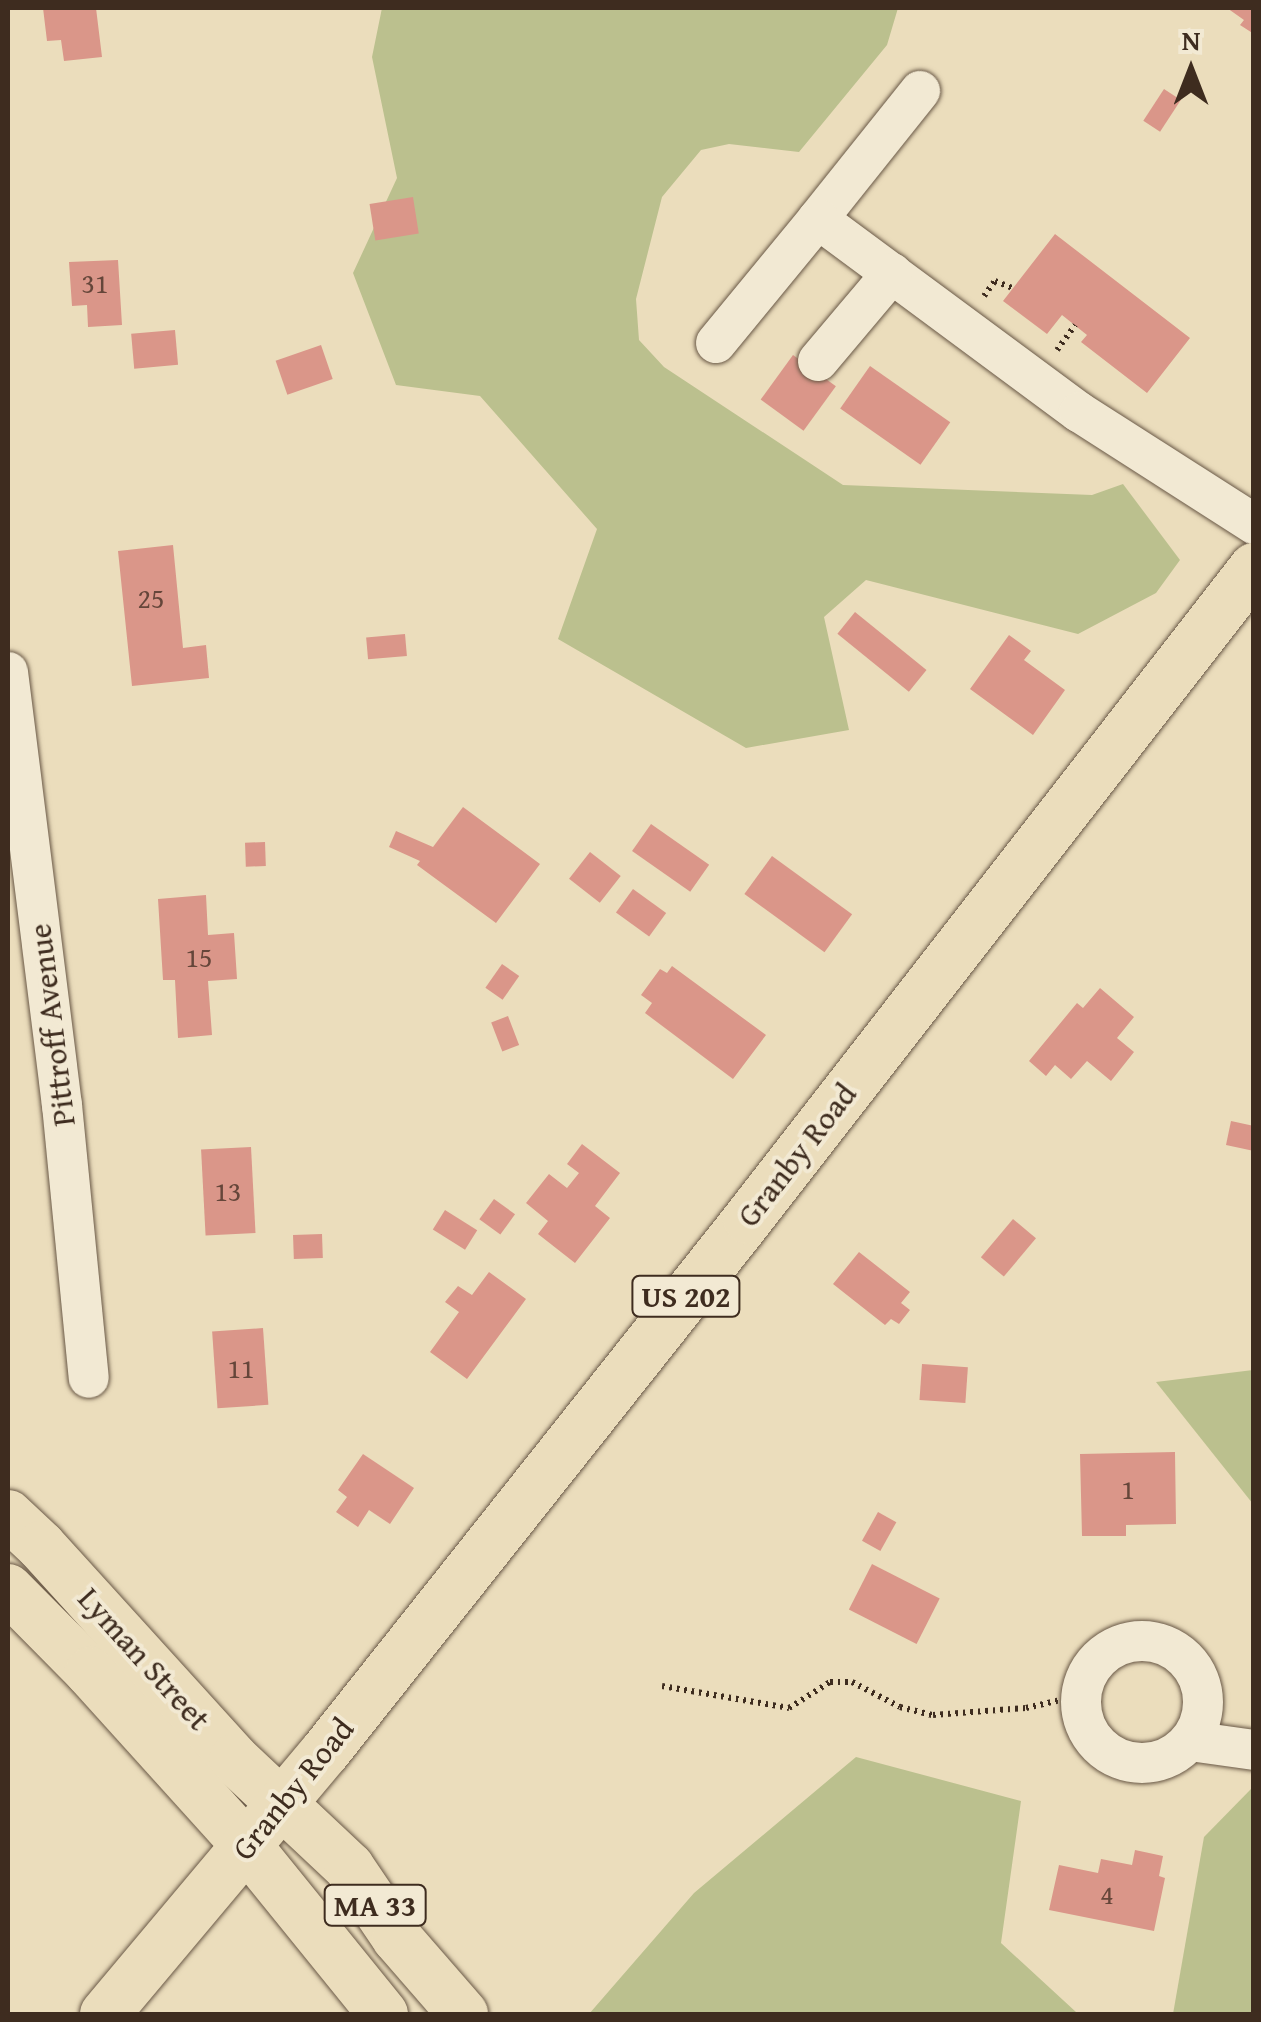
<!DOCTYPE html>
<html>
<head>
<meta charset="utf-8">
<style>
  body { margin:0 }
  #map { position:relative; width:1261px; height:2022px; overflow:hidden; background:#ebddbc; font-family:"Gentium Book Plus",serif }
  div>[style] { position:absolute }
  .green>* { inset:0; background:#bbc08e }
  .building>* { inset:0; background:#da9689; transform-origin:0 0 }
  .path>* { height:6px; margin-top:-3px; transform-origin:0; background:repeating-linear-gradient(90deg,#3e2c1f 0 2.5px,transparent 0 7.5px) }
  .roads { filter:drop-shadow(0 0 2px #695846) drop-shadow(0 0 2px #695846) }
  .minor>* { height:40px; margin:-20px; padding:0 20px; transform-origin:20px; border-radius:20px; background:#f2e9d3 }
  .minor>.ring { margin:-20px; padding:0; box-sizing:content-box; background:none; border:40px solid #f2e9d3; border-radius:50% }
  .major>* { height:50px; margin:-25px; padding:0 25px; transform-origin:25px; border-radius:25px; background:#ebddbc }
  span { translate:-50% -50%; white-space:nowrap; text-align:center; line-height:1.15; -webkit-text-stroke:8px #f2e9d3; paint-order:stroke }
  .number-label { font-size:28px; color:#65463a }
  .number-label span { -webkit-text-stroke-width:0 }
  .shield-label span { padding:2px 8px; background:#f2e9d3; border:2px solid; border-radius:8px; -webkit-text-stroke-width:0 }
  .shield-label { font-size:30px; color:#3e2c1f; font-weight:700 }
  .street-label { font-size:32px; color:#3e2c1f }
  .frame { position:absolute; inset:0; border:10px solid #3e2c1f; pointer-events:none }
  .north { position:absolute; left:1141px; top:20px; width:100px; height:100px; -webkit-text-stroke:8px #f2e9d3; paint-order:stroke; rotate:0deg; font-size:28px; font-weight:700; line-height:40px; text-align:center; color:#3e2c1f }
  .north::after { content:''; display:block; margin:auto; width:35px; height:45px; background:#3e2c1f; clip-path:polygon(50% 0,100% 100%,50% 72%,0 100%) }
</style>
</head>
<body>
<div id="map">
  <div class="green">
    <i style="clip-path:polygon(382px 8px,898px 8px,887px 45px,799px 152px,729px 144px,701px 150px,662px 197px,636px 299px,639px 340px,664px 367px,843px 485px,1092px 495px,1123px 484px,1180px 560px,1156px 593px,1078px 634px,866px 580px,824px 617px,849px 730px,746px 748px,558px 639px,597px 529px,480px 396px,396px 385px,353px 273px,397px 178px,372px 57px)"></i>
    <i style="clip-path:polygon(1253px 1370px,1254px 1370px,1253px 1504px,1156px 1382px)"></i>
    <i style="clip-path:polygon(856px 1757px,1021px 1801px,1001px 1943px,1076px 2012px,1102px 2014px,589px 2014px,694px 1893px)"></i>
    <i style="clip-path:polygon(1251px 1789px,1253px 2014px,1173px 2014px,1204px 1837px)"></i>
  </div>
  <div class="building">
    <i style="clip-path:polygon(43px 8px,96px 8px,102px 57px,64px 61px,61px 40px,47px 41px)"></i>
    <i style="clip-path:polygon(1227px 8px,1254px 8px,1254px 34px,1240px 25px,1244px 20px)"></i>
    <i style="left:1164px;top:89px;width:20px;height:38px;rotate:33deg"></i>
    <i style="left:413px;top:197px;width:37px;height:44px;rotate:81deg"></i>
    <i style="clip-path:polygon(1055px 234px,1190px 338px,1147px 393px,1081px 342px,1087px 335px,1062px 315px,1047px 334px,1003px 301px)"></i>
    <i style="clip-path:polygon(118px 260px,122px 325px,88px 327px,87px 305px,72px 306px,69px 262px)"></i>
    <i style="left:175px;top:330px;width:35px;height:44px;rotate:85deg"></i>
    <i style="left:321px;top:345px;width:36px;height:48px;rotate:71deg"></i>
    <i style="left:793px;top:355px;width:53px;height:55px;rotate:36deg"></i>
    <i style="left:870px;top:366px;width:98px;height:52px;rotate:35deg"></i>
    <i style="clip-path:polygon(173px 545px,183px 648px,206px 645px,209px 678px,132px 686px,118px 551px)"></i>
    <i style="left:855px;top:612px;width:92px;height:28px;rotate:39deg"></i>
    <i style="left:405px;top:634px;width:22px;height:39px;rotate:85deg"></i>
    <i style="clip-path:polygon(1009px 635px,1031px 651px,1024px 660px,1065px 690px,1033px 735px,970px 689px)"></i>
    <i style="clip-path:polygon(463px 807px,540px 864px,496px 923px,417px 865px,420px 861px,389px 847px,396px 831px,433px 847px)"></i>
    <i style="left:651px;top:824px;width:71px;height:33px;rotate:35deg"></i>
    <i style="left:265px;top:842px;width:24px;height:20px;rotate:88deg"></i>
    <i style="left:590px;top:852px;width:39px;height:34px;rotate:38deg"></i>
    <i style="left:772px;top:856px;width:99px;height:47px;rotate:36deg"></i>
    <i style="left:633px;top:889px;width:41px;height:29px;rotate:36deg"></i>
    <i style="clip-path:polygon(206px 895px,208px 935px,234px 933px,237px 979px,208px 981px,212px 1035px,178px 1038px,175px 980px,163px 980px,158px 899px)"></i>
    <i style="left:502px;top:964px;width:21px;height:29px;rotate:35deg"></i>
    <i style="clip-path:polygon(672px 966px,766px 1035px,733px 1079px,645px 1013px,652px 1003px,641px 995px,660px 969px,667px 973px)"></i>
    <i style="clip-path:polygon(1100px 988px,1134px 1017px,1117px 1038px,1134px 1052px,1111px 1081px,1087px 1061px,1071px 1079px,1055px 1065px,1046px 1076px,1029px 1061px,1077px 1003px,1083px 1008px)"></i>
    <i style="left:508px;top:1016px;width:31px;height:18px;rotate:69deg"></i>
    <i style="clip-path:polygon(1231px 1121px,1254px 1126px,1254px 1151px,1226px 1145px)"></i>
    <i style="clip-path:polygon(582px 1144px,620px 1173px,595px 1206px,610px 1218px,575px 1263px,538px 1234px,548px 1221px,526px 1203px,549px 1174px,567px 1188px,579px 1173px,567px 1164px)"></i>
    <i style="left:251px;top:1147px;width:86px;height:50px;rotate:87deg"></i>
    <i style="left:494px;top:1199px;width:26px;height:25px;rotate:36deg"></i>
    <i style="left:445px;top:1210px;width:38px;height:23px;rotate:32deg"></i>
    <i style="left:1013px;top:1219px;width:30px;height:50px;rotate:40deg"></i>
    <i style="left:322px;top:1234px;width:24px;height:29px;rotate:88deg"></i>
    <i style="clip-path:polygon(859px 1252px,910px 1292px,901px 1303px,910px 1310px,899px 1324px,891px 1319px,885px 1325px,833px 1284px)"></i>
    <i style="clip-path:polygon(489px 1272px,526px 1299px,467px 1379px,430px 1352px,459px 1312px,445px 1302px,458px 1286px,472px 1295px)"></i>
    <i style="left:263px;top:1328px;width:77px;height:51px;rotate:86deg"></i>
    <i style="left:922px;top:1364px;width:46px;height:36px;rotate:4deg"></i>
    <i style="clip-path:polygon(1175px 1452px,1176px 1524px,1126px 1525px,1126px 1536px,1082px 1536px,1080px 1454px)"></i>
    <i style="clip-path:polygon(363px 1454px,414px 1488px,390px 1524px,369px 1510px,358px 1527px,336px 1512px,347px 1497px,338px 1490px)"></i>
    <i style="left:878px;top:1512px;width:21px;height:33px;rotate:29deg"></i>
    <i style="left:872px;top:1564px;width:76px;height:51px;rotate:27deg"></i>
    <i style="clip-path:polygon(1135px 1850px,1163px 1856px,1159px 1876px,1165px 1878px,1154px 1931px,1049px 1910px,1059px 1865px,1098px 1873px,1101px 1859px,1132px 1865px)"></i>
  </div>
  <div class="path">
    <i style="left:984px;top:296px;width:19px;rotate:-54deg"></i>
    <i style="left:995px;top:281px;width:18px;rotate:22deg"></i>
    <i style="left:1057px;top:350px;width:31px;rotate:-54deg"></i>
    <i style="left:662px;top:1686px;width:129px;rotate:9.8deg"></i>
    <i style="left:789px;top:1708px;width:49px;rotate:-32.4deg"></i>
    <i style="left:830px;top:1682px;width:22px"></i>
    <i style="left:852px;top:1682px;width:54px;rotate:27.5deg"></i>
    <i style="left:900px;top:1707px;width:34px;rotate:14deg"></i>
    <i style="left:933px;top:1715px;width:93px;rotate:-4.3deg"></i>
    <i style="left:1026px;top:1708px;width:40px;rotate:-13deg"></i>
    <i style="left:1065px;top:1699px;width:16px;rotate:14deg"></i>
  </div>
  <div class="roads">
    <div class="minor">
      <i style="left:920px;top:91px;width:164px;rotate:128.6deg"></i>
      <i style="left:818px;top:219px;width:325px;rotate:36.5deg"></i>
      <i style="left:1079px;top:412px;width:208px;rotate:32.6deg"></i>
      <i style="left:716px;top:343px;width:161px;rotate:-50.6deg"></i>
      <i style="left:818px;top:361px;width:115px;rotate:-49.9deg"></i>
      <i style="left:8px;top:672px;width:436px;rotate:82.9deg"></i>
      <i style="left:62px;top:1105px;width:274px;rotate:84.4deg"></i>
      <i class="ring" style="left:1081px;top:1641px;width:82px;height:82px"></i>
      <i style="left:1190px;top:1741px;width:65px;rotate:8deg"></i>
    </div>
    <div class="major">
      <i style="left:8px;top:1515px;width:45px;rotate:43.2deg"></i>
      <i style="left:41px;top:1546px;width:287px;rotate:47.8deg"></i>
      <i style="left:234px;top:1759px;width:158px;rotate:43.2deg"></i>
      <i style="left:349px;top:1867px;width:86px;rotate:55.9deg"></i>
      <i style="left:397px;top:1938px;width:101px;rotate:49deg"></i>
      <i style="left:8px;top:1589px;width:117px;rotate:45.3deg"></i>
      <i style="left:90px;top:1672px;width:234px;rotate:47.9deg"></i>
      <i style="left:247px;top:1846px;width:216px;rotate:51deg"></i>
      <i style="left:105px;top:2014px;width:342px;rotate:-50deg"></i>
      <i style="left:325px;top:1752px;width:680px;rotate:-51.56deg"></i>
      <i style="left:748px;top:1219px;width:825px;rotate:-52.14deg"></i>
    </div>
  </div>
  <div class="number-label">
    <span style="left:95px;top:283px">31</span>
    <span style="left:151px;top:598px">25</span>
    <span style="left:199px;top:957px">15</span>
    <span style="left:228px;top:1191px">13</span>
    <span style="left:241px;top:1368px">11</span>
    <span style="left:1128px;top:1489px">1</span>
    <span style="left:1107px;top:1894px">4</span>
  </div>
  <div class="shield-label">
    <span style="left:686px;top:1296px">US 202</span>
    <span style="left:375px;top:1905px">MA 33</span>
  </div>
  <div class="street-label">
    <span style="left:52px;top:1025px;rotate:-97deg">Pittroff Avenue</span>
    <span style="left:797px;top:1155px;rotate:-52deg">Granby Road</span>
    <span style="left:144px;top:1659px;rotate:48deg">Lyman Street</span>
    <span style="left:293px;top:1789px;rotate:-51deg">Granby Road</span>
  </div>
  <div class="frame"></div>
  <div class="north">N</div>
</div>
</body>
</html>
